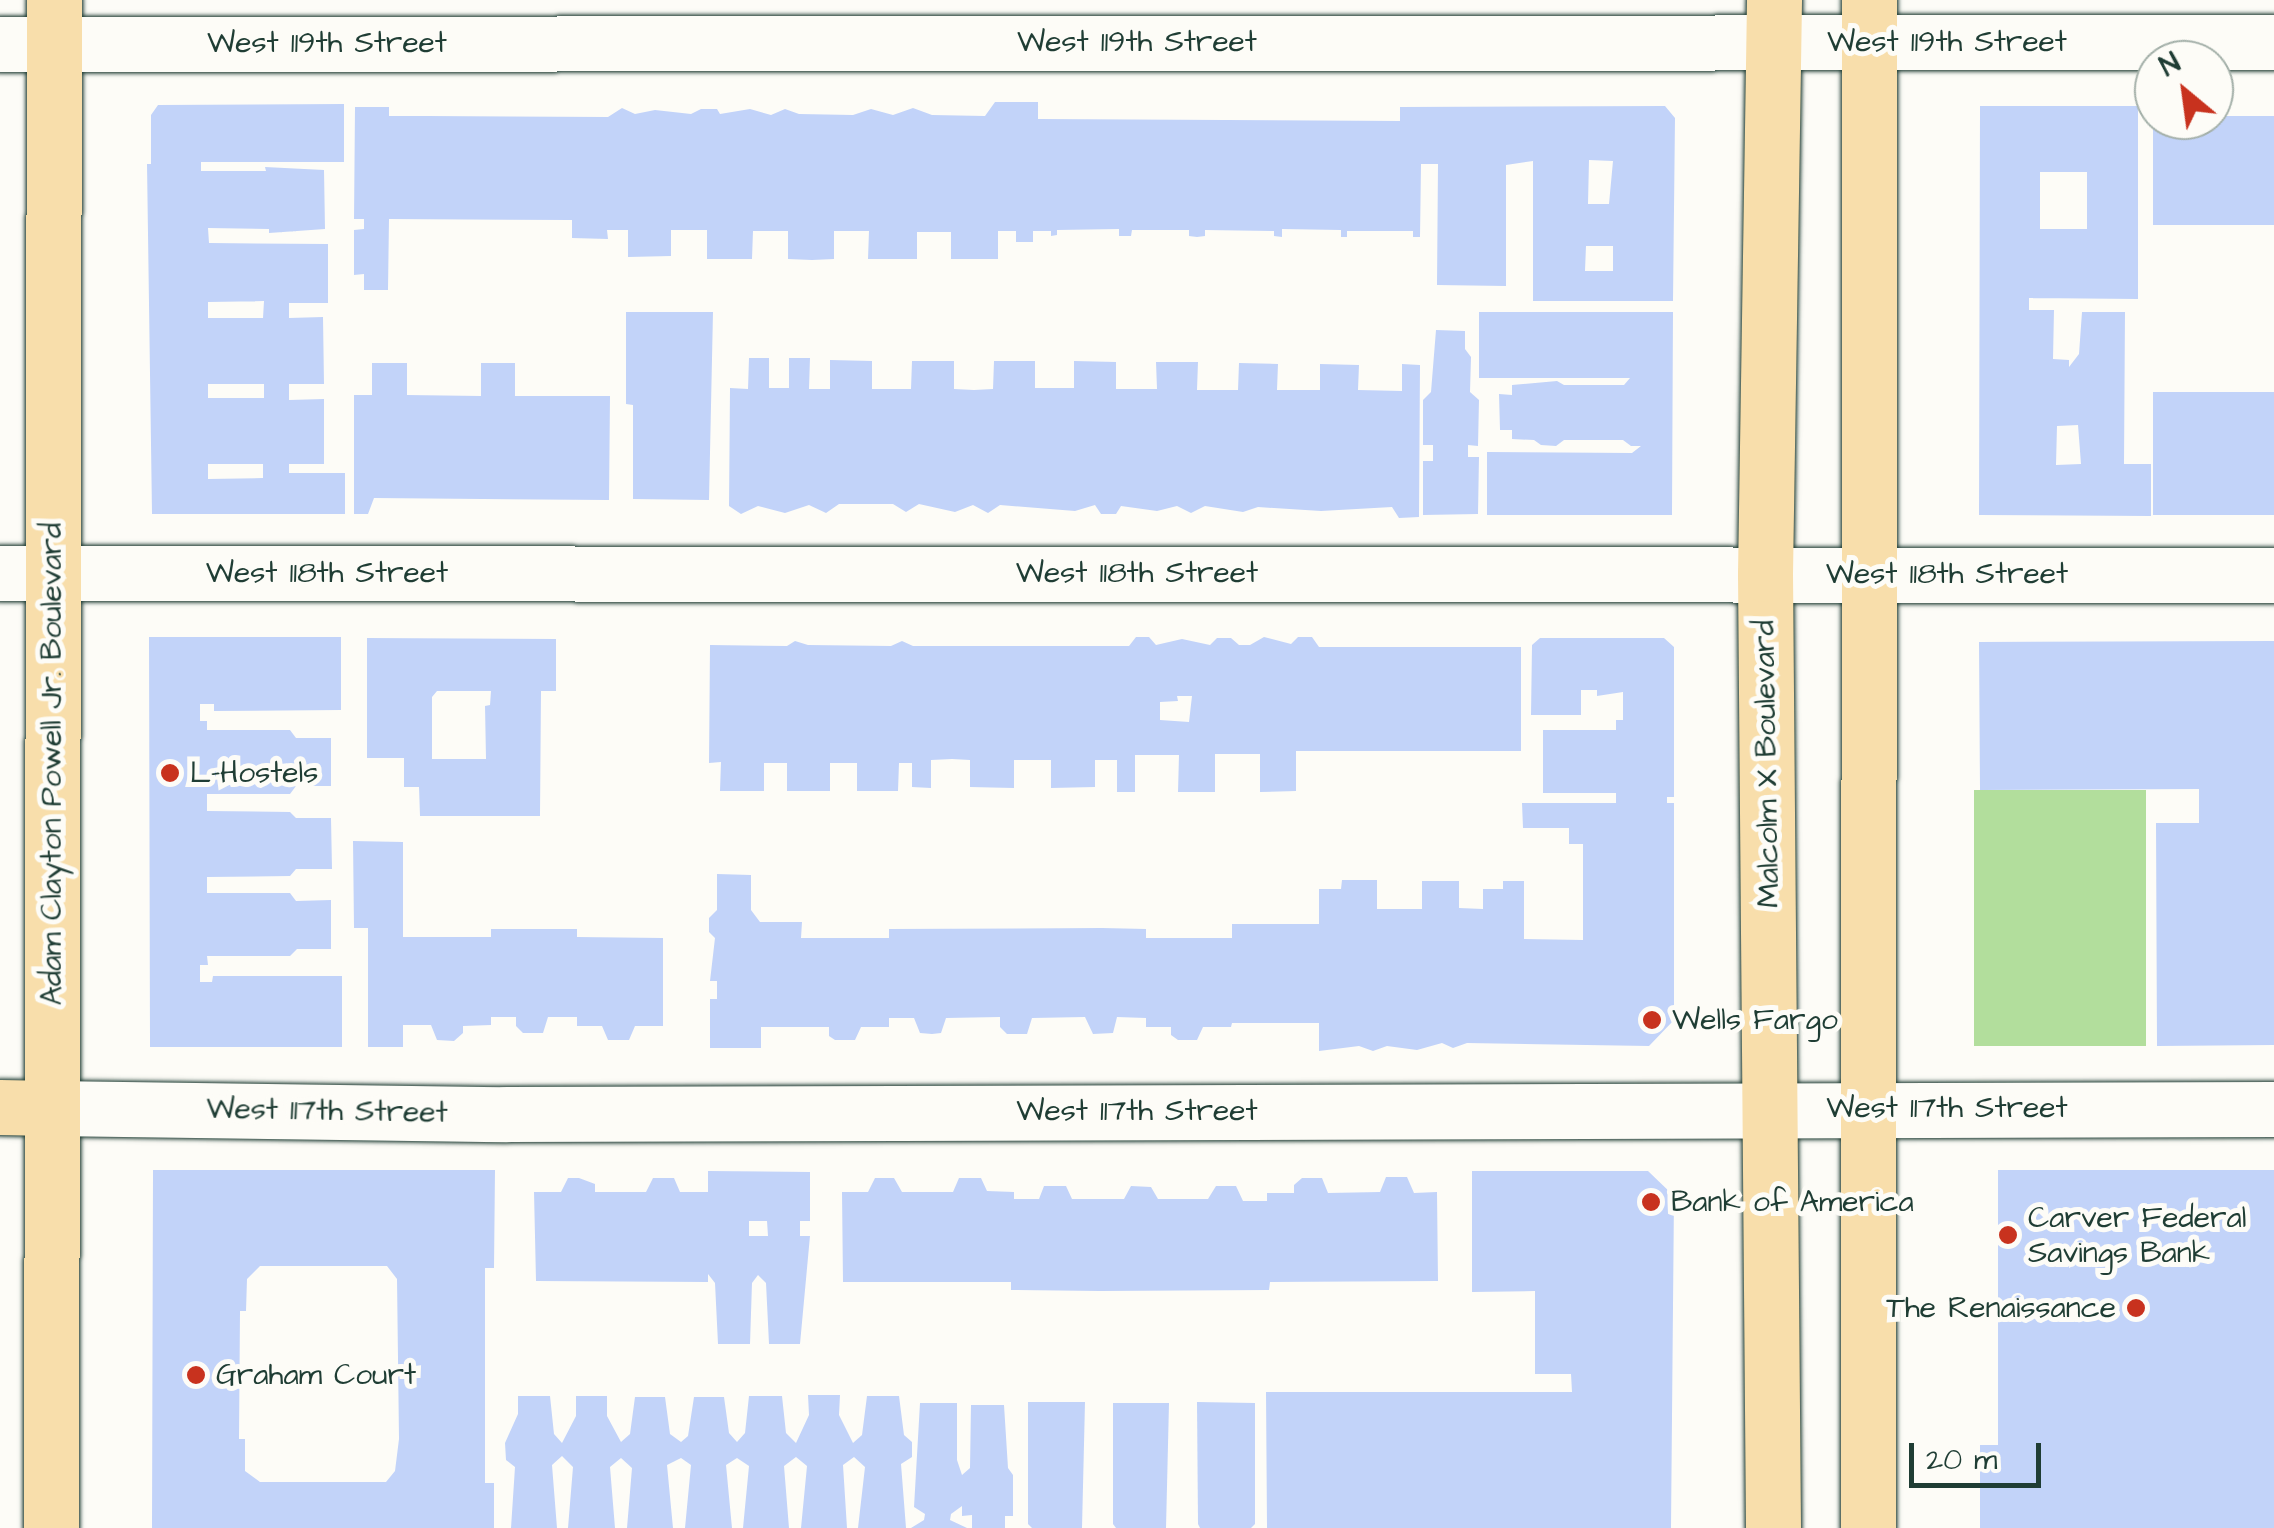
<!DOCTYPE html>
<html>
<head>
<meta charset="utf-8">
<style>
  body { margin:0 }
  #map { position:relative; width:2274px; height:1528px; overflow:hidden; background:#fdfcf7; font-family:"Architects Daughter",sans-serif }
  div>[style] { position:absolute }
  .green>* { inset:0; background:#b2de9c; transform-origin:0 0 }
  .building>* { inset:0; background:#c2d3f9; transform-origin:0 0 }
  .roads { filter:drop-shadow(0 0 2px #1f3d34) drop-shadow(0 0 2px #1f3d34) }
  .minor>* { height:55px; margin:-27.5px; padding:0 27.5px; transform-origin:27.5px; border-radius:27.5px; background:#fdfcf7 }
  .major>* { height:55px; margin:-27.5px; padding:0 27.5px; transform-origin:27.5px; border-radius:27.5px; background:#f8deab }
  .dots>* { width:28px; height:28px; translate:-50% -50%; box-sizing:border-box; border:5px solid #fdfcf7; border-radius:50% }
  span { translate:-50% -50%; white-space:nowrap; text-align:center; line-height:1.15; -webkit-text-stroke:10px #fdfcf7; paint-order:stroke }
  .street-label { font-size:30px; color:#1f3d34 }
  .poi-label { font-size:30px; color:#1f3d34 }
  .left { translate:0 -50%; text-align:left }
  .right { translate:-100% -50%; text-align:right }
  .north { position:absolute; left:2134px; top:40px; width:100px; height:100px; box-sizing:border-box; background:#fdfcf7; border:2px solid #a4b0a9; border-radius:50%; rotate:331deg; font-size:28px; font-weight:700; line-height:40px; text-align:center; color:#1f3d34 }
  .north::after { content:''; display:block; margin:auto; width:35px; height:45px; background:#c8321e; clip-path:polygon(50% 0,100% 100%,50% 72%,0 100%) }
  .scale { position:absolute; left:1909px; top:1443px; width:132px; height:45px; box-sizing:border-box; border:5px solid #1f3d34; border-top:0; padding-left:12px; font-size:30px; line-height:35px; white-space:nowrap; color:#1f3d34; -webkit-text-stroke:8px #fdfcf7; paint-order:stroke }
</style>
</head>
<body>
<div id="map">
  <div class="green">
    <i style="left:2146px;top:790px;width:256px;height:172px;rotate:90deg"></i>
  </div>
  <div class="building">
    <i style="clip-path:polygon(evenodd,995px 102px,1038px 102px,1038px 119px,1400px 121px,1400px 107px,1665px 106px,1675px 118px,1673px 301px,1533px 301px,1533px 161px,1506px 165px,1506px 286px,1437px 285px,1438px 164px,1421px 164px,1420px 237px,1413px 237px,1413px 231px,1347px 231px,1347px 237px,1341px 237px,1341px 230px,1282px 229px,1282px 237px,1274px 236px,1274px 231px,1205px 230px,1205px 236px,1197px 237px,1189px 236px,1189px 230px,1132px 230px,1131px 236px,1119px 236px,1119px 229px,1057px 230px,1057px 235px,1051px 236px,1051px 231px,1033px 231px,1033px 242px,1016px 242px,1016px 231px,998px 231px,998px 259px,951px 259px,951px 232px,917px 232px,917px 259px,868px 259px,869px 231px,834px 231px,834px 259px,812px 260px,788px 259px,788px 231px,753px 231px,752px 259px,707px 259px,707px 230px,671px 230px,671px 256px,628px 257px,628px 230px,607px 230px,608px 239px,572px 238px,572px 220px,389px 219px,388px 290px,364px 290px,364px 274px,354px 275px,354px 230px,364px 229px,364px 219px,354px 219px,355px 107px,389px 107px,389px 116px,426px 116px,608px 117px,622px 108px,635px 114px,655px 110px,691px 114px,701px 109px,717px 109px,720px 114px,750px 109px,771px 115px,785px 109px,799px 114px,853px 115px,871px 109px,893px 115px,913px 108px,932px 115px,985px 116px,995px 102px,1589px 160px,1613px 161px,1609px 204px,1588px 204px,1589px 160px,995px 102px,1586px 246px,1613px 246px,1613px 271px,1585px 271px,1586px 246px)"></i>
    <i style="clip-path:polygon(evenodd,344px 104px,344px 162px,201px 162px,201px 171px,266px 171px,265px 167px,324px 170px,325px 229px,269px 233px,269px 229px,208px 228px,209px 243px,328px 244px,328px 303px,289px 303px,289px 318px,323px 317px,324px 384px,289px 384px,289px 400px,324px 399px,324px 464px,289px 464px,289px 473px,345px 473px,345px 514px,152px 514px,147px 164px,151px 164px,151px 115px,158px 105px,344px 104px,264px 301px,263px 318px,208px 318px,208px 302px,264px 301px,344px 104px,208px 384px,264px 384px,264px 398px,208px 398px,208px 384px,344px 104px,208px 464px,263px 464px,263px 478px,208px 479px,208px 464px)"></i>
    <i style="clip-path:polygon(evenodd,1980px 106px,2138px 106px,2138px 299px,2029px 298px,2029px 310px,2054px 310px,2053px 359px,2069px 360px,2069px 367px,2079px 354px,2082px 312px,2125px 312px,2124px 464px,2151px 464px,2151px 516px,1979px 515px,1980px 106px,2040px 172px,2087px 172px,2087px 229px,2040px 229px,2040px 172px,1980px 106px,2078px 425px,2081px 464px,2056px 465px,2057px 426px,2078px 425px)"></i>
    <i style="clip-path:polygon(2214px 116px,2274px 116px,2274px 225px,2153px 225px,2153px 120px,2214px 120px)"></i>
    <i style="clip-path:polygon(626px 312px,713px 312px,709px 500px,633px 499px,633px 405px,626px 404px)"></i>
    <i style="clip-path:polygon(1479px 312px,1673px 312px,1672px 515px,1487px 515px,1487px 452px,1632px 453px,1641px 446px,1631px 446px,1623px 440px,1564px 440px,1556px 446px,1541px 445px,1534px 440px,1512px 439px,1512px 430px,1500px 430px,1499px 394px,1512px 395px,1512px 385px,1557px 381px,1564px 385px,1624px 385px,1630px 378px,1479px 378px)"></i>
    <i style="clip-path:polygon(1436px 330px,1465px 331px,1465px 349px,1471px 357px,1470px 392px,1479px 400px,1478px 446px,1468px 445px,1468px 457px,1479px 457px,1478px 514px,1423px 515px,1423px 461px,1433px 461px,1433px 445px,1423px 445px,1423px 400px,1431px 392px)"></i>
    <i style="clip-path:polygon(749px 358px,769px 358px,769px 388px,789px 388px,789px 358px,810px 358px,809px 389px,830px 389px,830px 360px,872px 361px,872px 389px,911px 389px,912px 361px,954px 361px,954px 389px,974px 390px,993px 389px,994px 361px,1035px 361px,1035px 388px,1074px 388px,1074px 361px,1116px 362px,1116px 389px,1157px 389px,1156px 362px,1198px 362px,1197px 390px,1238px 390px,1239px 363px,1278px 364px,1277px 390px,1320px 390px,1320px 364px,1359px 365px,1358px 390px,1402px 391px,1402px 364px,1420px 365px,1419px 517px,1399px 518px,1392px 507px,1321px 511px,1258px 507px,1243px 512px,1205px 506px,1191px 513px,1177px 506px,1157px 511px,1121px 506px,1116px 514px,1101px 514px,1095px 505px,1075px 511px,1000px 505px,988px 513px,973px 505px,955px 512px,919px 504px,906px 512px,893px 504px,839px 504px,826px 513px,809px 505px,785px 513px,758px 506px,741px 514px,729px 506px,730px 388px,748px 389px)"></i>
    <i style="clip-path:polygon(372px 363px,407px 363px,407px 395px,481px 396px,481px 363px,515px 363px,515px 396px,610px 396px,609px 500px,374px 498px,368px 514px,354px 514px,354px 395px,372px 395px)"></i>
    <i style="left:2153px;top:392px;width:121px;height:123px"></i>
    <i style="clip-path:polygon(149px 637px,341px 637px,341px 710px,214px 711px,214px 704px,200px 704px,200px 721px,207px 721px,207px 730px,290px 730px,296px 738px,331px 738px,331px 786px,296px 786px,290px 794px,207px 794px,207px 811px,290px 812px,296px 818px,331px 818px,332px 869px,296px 869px,290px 876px,207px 877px,207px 893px,290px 893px,296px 901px,331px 900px,331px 949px,297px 949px,290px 956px,207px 956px,208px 965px,200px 965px,200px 982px,212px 982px,213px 976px,342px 976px,342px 1047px,150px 1047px)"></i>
    <i style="clip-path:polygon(evenodd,1136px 637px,1149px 637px,1156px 645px,1182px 639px,1210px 645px,1217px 638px,1231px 638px,1239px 645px,1250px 645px,1264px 637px,1291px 644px,1298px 637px,1312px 637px,1319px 647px,1521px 647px,1521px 751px,1296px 751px,1296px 791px,1260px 792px,1260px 754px,1215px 754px,1215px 792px,1178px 792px,1179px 755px,1135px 755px,1135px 792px,1117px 792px,1117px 760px,1095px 760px,1095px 787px,1051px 788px,1051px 760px,1014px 760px,1014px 788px,970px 787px,970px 760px,952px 759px,931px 760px,931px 788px,912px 787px,912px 763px,899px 763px,898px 791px,857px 791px,857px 763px,830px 763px,830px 791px,787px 791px,787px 763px,764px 763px,764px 791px,720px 791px,721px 762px,709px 763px,710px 645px,787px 646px,795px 641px,808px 645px,891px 646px,902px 641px,913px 646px,1129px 646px,1136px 637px,1177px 696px,1192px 696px,1189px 722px,1160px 720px,1160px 702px,1178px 701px,1177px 696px)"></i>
    <i style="clip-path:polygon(evenodd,367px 638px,556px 639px,556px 691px,541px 691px,540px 816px,420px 816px,419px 787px,404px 787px,404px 758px,367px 758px,367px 638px,437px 691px,491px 691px,490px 705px,485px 706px,486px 759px,432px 759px,432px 697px,437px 691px)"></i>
    <i style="clip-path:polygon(1540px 638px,1664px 638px,1674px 647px,1674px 797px,1667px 797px,1667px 803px,1674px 803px,1674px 1020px,1649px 1046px,1467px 1043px,1453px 1048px,1442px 1043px,1417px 1050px,1387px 1046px,1373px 1051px,1359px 1046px,1319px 1051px,1319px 1023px,1232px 1023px,1231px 1027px,1203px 1027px,1197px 1040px,1178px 1040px,1171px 1035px,1171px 1027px,1146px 1027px,1146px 1018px,1117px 1017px,1113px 1033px,1093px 1034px,1085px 1017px,1032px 1018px,1027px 1034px,1007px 1034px,1000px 1027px,1000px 1017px,946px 1018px,941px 1033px,932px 1034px,920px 1033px,914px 1018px,889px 1018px,889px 1027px,861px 1027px,855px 1040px,835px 1040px,829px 1036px,829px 1027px,761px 1027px,761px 1048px,710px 1048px,710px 999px,717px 999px,717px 981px,710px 981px,715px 938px,709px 932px,709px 918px,717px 910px,717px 874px,751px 875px,751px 910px,760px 922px,802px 922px,801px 938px,889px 938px,889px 929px,1102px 928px,1146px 929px,1146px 938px,1232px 938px,1232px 924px,1319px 924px,1319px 889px,1341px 889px,1342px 880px,1377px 880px,1377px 909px,1422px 909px,1422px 881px,1459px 881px,1459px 908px,1483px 909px,1483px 889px,1503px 889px,1503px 881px,1524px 881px,1524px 939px,1583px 940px,1583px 844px,1569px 844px,1569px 828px,1523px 828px,1522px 803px,1616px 803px,1616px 793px,1543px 793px,1543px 730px,1616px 730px,1616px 720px,1623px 720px,1623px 692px,1597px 696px,1597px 690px,1581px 690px,1581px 715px,1531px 715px,1532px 645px)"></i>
    <i style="clip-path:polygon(2274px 641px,2274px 1045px,2157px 1046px,2156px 823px,2199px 823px,2199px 789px,1980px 790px,1979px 642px)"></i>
    <i style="clip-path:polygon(353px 841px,403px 842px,403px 937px,491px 937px,491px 929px,577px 929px,577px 937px,663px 938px,663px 1026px,635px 1026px,629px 1040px,608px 1040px,602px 1026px,577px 1026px,577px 1017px,548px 1017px,543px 1033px,523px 1033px,516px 1026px,516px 1017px,491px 1017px,491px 1025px,463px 1026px,463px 1033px,454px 1041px,437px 1040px,431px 1025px,403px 1025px,403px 1047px,368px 1047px,368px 928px,354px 928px)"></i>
    <i style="clip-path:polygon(evenodd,153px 1170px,495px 1170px,494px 1268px,485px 1268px,485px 1483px,494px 1483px,494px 1528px,152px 1528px,153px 1170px,260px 1266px,387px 1266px,397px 1279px,399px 1439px,395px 1471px,386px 1482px,260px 1482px,245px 1471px,245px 1439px,239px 1439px,240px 1311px,246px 1311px,247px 1279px,260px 1266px)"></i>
    <i style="clip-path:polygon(1998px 1170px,2274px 1170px,2274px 1528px,1980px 1528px,1980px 1445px,1998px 1445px)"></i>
    <i style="clip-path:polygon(evenodd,708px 1171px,810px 1172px,810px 1221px,800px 1221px,800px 1236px,810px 1236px,800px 1344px,769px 1344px,766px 1283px,758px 1275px,752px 1283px,750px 1344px,718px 1344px,715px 1283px,708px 1274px,708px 1282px,536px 1281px,534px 1192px,561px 1192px,568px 1178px,579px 1178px,595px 1184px,595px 1192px,646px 1192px,653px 1178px,674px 1178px,680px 1192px,708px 1192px,708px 1171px,749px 1221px,767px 1221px,768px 1236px,749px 1236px,749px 1221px)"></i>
    <i style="clip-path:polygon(1472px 1171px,1648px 1171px,1674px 1196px,1671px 1528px,1267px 1528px,1266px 1392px,1572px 1392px,1571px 1374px,1535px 1374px,1535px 1291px,1472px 1292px)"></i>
    <i style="clip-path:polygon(1386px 1177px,1407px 1177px,1414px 1193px,1437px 1192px,1438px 1281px,1270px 1282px,1269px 1290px,1100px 1291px,1011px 1290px,1011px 1282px,843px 1282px,842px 1192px,868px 1192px,875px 1178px,894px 1178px,902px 1192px,953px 1192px,959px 1178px,981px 1178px,987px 1191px,1014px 1192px,1014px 1199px,1039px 1199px,1044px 1186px,1066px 1186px,1072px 1199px,1124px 1199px,1131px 1186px,1151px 1187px,1158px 1199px,1208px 1199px,1216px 1186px,1236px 1186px,1243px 1201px,1267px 1201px,1267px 1193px,1294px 1193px,1294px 1185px,1302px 1178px,1322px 1178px,1328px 1193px,1380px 1192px)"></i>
    <i style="clip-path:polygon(808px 1395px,840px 1395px,839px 1415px,853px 1443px,862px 1435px,867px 1396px,899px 1396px,904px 1435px,912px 1442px,912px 1457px,901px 1464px,906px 1528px,858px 1528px,865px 1467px,854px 1457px,843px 1465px,847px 1528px,801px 1528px,807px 1466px,796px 1457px,784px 1466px,789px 1528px,743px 1528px,749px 1466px,737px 1458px,726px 1465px,732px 1528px,685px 1528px,691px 1465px,681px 1458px,667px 1465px,673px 1528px,627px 1528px,632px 1468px,621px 1458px,610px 1467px,615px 1528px,568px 1528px,573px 1467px,562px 1456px,552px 1465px,557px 1528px,511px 1528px,515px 1467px,506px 1460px,505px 1443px,518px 1414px,518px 1396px,550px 1396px,554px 1434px,562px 1443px,576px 1416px,576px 1396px,607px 1396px,607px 1416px,621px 1442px,630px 1434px,635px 1397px,665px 1397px,670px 1434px,681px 1442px,688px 1436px,694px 1397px,724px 1397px,729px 1433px,737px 1442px,745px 1433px,749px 1396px,782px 1396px,786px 1433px,796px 1443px,809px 1415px)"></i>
    <i style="clip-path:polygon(1028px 1402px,1085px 1402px,1082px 1528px,1032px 1528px,1028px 1524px)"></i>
    <i style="clip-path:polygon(1197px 1402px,1255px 1403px,1255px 1524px,1251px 1528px,1200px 1528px,1198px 1524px)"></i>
    <i style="clip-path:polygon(920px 1403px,957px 1403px,957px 1460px,962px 1475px,970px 1468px,971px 1405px,1004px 1405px,1008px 1468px,1013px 1475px,1013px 1516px,1005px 1516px,1005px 1528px,972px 1528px,972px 1515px,962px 1516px,962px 1506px,951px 1514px,950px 1520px,967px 1528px,911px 1528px,924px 1520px,925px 1514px,914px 1507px)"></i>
    <i style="clip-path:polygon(1113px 1403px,1169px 1403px,1166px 1528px,1116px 1528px,1113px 1524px)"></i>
  </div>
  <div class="roads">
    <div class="minor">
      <i style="left:0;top:44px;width:2274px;rotate:-0.05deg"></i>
      <i style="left:0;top:573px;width:2274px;rotate:0.05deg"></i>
      <i style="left:51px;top:1108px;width:455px;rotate:0.8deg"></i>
      <i style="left:506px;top:1114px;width:1768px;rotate:-0.16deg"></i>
    </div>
    <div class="major">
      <i style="left:0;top:1107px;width:51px;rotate:1.1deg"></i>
      <i style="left:51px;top:1528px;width:1528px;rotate:-89.89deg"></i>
      <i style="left:1773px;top:1528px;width:954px;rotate:-90.48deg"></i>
      <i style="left:1765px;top:574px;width:574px;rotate:-89.1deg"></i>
      <i style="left:1868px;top:1528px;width:1528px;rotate:-89.96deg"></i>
    </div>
  </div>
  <div class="dots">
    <i style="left:170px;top:773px;background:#c8321e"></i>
    <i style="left:1652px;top:1020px;background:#c8321e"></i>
    <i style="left:1651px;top:1202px;background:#c8321e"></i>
    <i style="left:2008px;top:1235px;background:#c8321e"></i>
    <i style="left:2136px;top:1308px;background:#c8321e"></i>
    <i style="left:196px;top:1375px;background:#c8321e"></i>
  </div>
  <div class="street-label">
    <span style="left:1137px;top:42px">West 119th Street</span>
    <span style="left:1947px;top:42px">West 119th Street</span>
    <span style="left:327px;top:43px">West 119th Street</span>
    <span style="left:327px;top:573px">West 118th Street</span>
    <span style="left:1137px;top:573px">West 118th Street</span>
    <span style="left:1947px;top:574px">West 118th Street</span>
    <span style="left:52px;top:764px;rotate:-90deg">Adam Clayton Powell Jr. Boulevard</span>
    <span style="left:1767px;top:764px;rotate:-91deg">Malcolm X Boulevard</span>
    <span style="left:1947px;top:1108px">West 117th Street</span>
    <span style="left:327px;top:1111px;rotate:1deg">West 117th Street</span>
    <span style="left:1137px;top:1111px">West 117th Street</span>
  </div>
  <div class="poi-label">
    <span class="left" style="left:190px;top:773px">L-Hostels</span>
    <span class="left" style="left:1672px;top:1020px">Wells Fargo</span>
    <span class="left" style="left:1671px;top:1202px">Bank of America</span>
    <span class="left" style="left:2028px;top:1235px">Carver Federal<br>Savings Bank</span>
    <span class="right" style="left:2116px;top:1308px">The Renaissance</span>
    <span class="left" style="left:216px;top:1375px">Graham Court</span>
  </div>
  <div class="north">N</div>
  <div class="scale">20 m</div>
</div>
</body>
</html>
